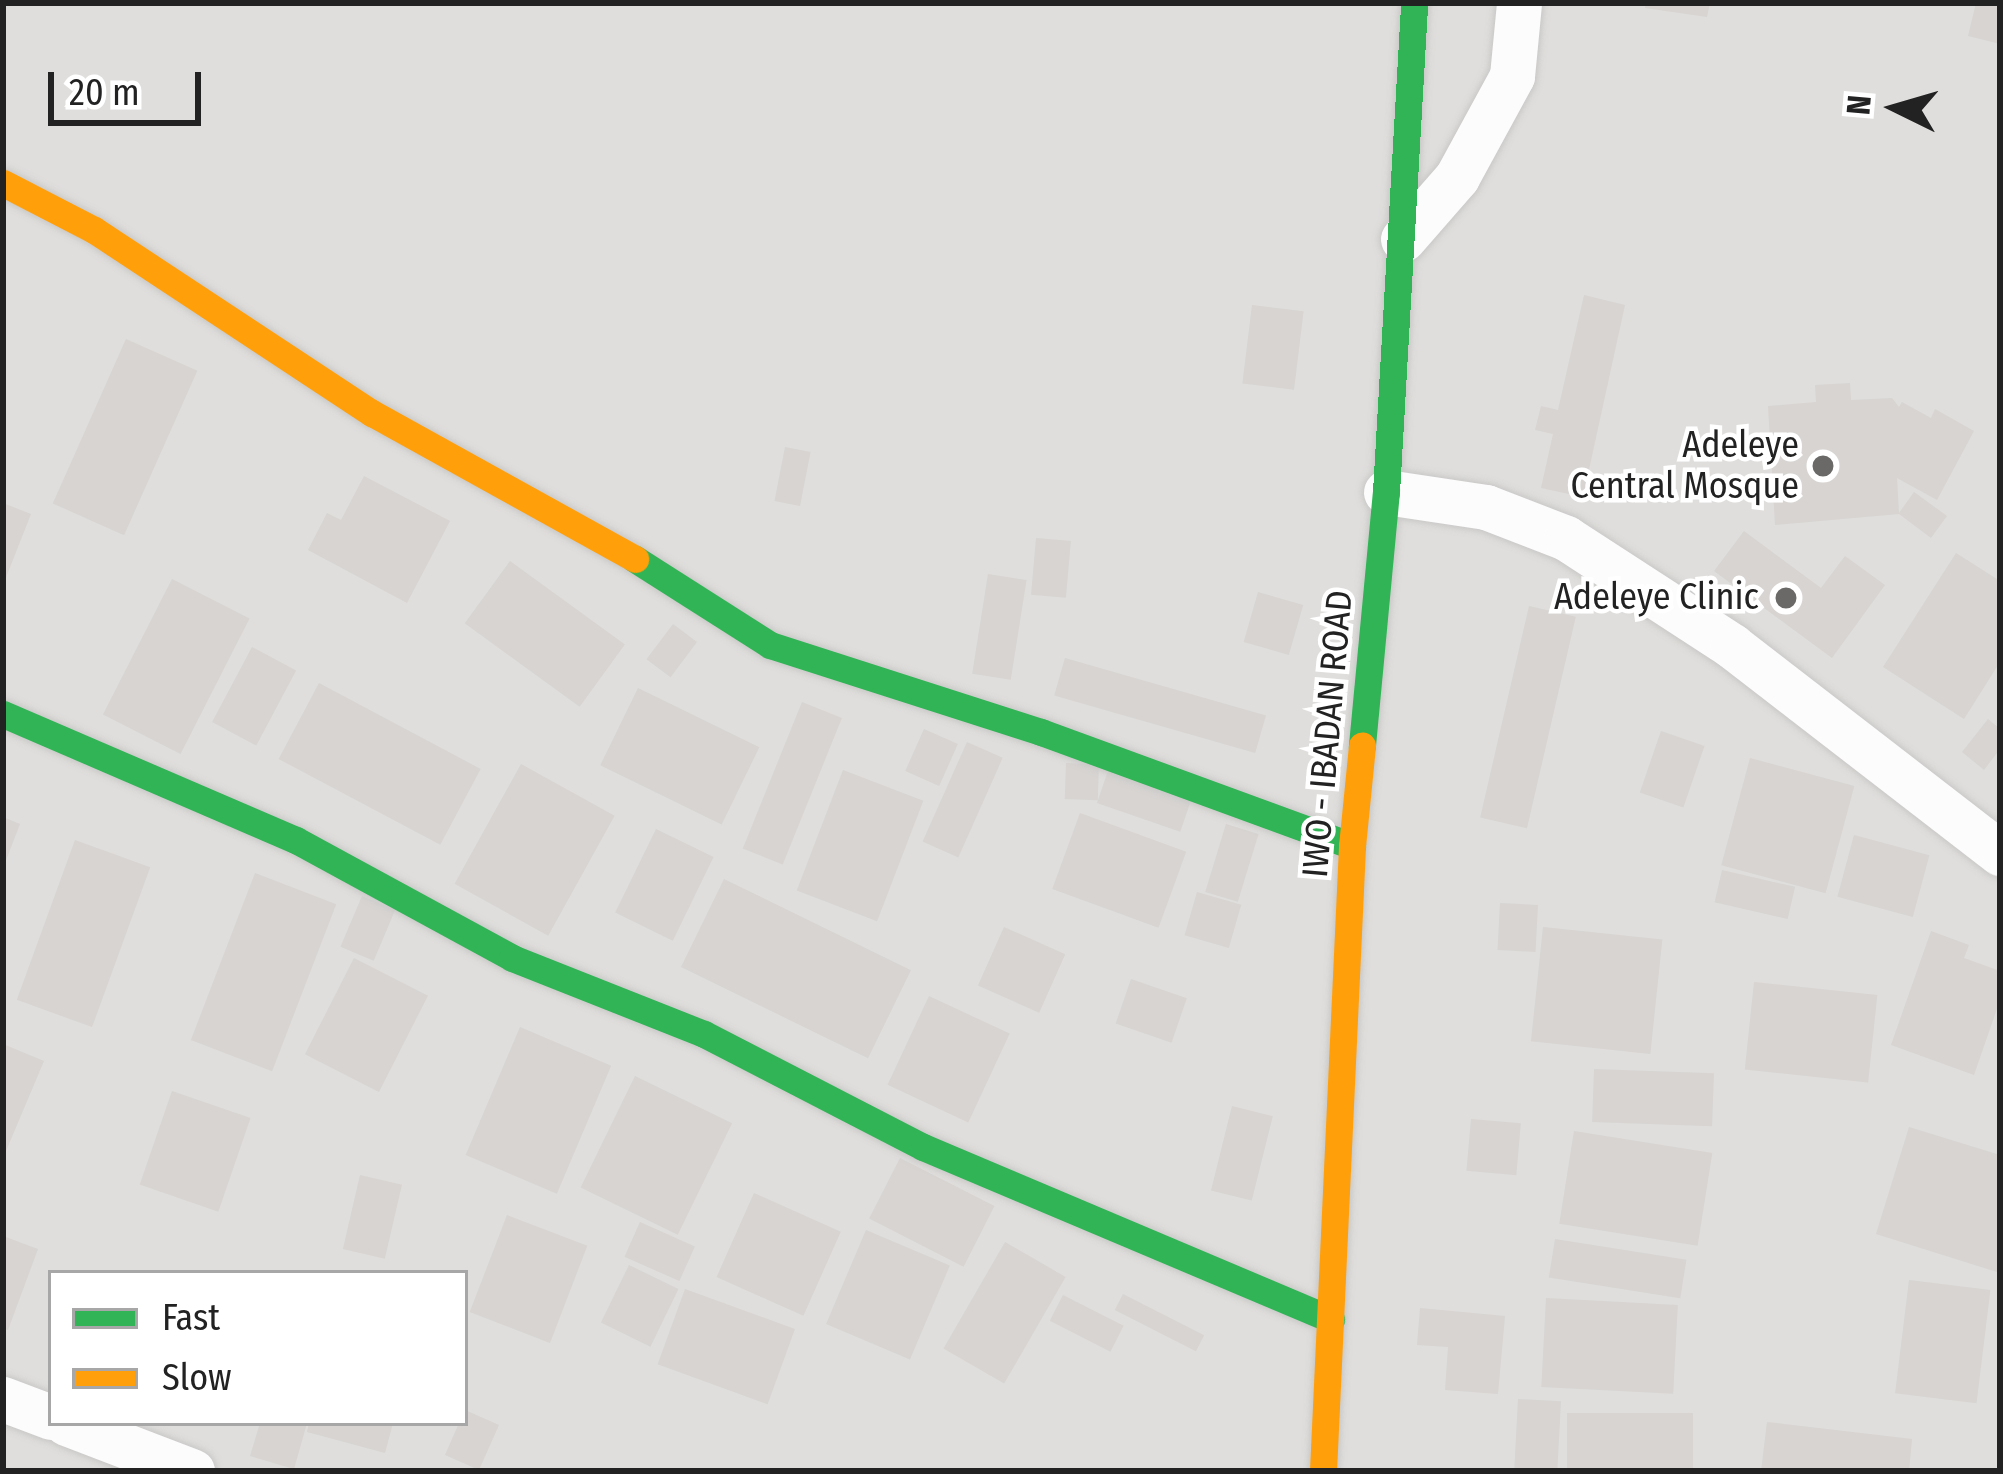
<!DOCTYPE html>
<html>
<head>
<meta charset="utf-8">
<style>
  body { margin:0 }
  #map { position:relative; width:2003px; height:1474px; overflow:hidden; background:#f0eeeb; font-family:"Fira Sans Condensed",sans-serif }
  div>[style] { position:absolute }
  .residential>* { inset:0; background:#dfdedc }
  .building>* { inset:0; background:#d7d4d2; transform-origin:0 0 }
  .roads { filter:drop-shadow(0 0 3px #c9c8c7) drop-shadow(0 0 3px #c9c8c7) }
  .street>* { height:45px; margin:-22.5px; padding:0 22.5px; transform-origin:22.5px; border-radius:22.5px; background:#fdfcfc }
  .fast>* { height:27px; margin:-13.5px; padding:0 13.5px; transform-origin:13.5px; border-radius:13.5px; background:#30b455 }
  .slow>* { height:27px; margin:-13.5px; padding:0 13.5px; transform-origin:13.5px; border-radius:13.5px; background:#ff9f0a }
  .dots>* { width:33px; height:33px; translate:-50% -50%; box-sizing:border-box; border:6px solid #fff; border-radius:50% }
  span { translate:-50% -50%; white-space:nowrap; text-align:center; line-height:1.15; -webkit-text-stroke:9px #fff; paint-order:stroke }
  .poi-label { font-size:36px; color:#222 }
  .right { translate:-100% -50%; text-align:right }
  .street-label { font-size:36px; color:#222 }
  .frame { position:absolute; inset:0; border:6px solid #222; pointer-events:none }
  .legend { position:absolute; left:48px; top:1270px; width:420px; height:156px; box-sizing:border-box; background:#fff; border:3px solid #a7a7a7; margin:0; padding:15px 21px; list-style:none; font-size:36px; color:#222 }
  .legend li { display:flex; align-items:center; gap:24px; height:60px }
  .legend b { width:60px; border:3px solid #a7a7a7 }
  .north { position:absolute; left:1835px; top:48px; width:120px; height:120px; -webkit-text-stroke:9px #fff; paint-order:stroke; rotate:275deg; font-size:33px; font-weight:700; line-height:48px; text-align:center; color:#222 }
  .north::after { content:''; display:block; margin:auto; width:42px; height:54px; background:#222; clip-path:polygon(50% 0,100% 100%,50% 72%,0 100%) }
  .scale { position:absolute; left:48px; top:72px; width:153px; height:54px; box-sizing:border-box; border:6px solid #222; border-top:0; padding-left:15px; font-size:36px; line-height:42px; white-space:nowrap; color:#222; -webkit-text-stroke:9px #fff; paint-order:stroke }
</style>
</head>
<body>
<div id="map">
  <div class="residential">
    <i style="clip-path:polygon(evenodd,3px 3px,2000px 3px,2000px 1471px,3px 1471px,3px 3px,51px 1273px,465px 1273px,465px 1423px,51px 1423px,51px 1273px)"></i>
  </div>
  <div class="building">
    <i style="clip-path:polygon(1646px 3px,1710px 3px,1707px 17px,1645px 8px)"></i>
    <i style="clip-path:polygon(1976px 3px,2000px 3px,2000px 44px,1968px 36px)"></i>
    <i style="clip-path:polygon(1584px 295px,1625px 305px,1583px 497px,1541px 488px,1553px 434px,1535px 430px,1541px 406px,1558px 410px)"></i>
    <i style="left:1252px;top:305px;width:52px;height:79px;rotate:7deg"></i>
    <i style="left:126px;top:339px;width:78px;height:180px;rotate:24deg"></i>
    <i style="clip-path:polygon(1850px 383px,1851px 400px,1892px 398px,1899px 407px,1902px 402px,1931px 418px,1935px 409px,1974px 431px,1937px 500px,1897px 478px,1899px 513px,1914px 492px,1947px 516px,1931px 538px,1899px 514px,1775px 525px,1768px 406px,1816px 402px,1815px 385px)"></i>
    <i style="left:785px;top:447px;width:26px;height:55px;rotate:11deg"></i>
    <i style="clip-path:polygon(364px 476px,450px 521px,407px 603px,308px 550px,327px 513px,341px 520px)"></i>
    <i style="clip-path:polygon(3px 503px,31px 514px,3px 585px)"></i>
    <i style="clip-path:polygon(1744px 531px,1821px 588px,1845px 556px,1885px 585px,1832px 658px,1714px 571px)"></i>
    <i style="left:1036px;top:538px;width:35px;height:57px;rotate:5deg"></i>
    <i style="clip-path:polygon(1956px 553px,2000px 581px,2000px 662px,1964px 719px,1883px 667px)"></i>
    <i style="left:510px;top:561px;width:142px;height:77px;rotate:36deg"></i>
    <i style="left:988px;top:574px;width:39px;height:101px;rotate:9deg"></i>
    <i style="left:172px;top:579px;width:87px;height:152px;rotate:27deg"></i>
    <i style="left:1258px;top:592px;width:47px;height:52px;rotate:16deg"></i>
    <i style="left:1529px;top:606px;width:48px;height:217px;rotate:13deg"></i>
    <i style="left:673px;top:624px;width:30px;height:44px;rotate:37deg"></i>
    <i style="left:252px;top:647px;width:50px;height:85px;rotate:28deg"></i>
    <i style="left:1065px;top:658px;width:209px;height:39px;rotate:16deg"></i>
    <i style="left:319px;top:683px;width:183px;height:86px;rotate:28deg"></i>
    <i style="left:638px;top:688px;width:135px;height:86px;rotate:26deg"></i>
    <i style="left:802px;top:702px;width:43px;height:158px;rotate:22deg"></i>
    <i style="clip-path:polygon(1988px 719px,2000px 729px,2000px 749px,1984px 770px,1962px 752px)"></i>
    <i style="left:924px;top:729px;width:37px;height:46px;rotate:24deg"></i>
    <i style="left:1661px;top:731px;width:46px;height:65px;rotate:19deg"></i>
    <i style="left:967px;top:742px;width:39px;height:109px;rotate:24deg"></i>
    <i style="left:1750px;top:758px;width:108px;height:111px;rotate:15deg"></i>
    <i style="left:1066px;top:763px;width:33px;height:36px;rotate:2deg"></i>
    <i style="left:521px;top:764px;width:107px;height:137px;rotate:29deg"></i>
    <i style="left:1109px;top:768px;width:88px;height:37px;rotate:19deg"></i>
    <i style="left:843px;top:770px;width:86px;height:129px;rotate:21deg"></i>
    <i style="left:1080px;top:813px;width:113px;height:81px;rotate:20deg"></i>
    <i style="clip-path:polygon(3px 817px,20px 824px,3px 868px)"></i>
    <i style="left:1226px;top:824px;width:34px;height:71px;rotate:17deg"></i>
    <i style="left:656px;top:829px;width:64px;height:93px;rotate:26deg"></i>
    <i style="left:1854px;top:835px;width:78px;height:64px;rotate:15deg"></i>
    <i style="left:75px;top:840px;width:80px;height:170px;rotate:20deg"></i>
    <i style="left:1722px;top:870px;width:75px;height:33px;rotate:13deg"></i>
    <i style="left:255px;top:873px;width:87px;height:179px;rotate:21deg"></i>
    <i style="left:724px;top:879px;width:208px;height:98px;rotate:26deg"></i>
    <i style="left:1197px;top:892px;width:46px;height:45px;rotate:16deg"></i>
    <i style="left:362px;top:896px;width:36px;height:55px;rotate:23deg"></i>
    <i style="left:1500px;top:903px;width:38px;height:47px;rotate:3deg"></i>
    <i style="left:1004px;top:927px;width:67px;height:64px;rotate:24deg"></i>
    <i style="left:1543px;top:927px;width:120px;height:115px;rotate:6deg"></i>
    <i style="clip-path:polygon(1931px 931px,1969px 945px,1964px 958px,2000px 971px,2000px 1000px,1974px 1075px,1891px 1045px)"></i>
    <i style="left:354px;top:958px;width:83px;height:108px;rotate:27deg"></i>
    <i style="left:1131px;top:979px;width:59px;height:47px;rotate:19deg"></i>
    <i style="left:1754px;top:982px;width:124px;height:88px;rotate:6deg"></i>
    <i style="left:929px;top:996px;width:89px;height:98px;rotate:25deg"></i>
    <i style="left:520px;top:1027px;width:99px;height:139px;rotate:23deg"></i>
    <i style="clip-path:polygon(3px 1044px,44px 1061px,3px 1158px)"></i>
    <i style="left:1594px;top:1069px;width:120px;height:53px;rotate:2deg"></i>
    <i style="left:635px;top:1076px;width:108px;height:124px;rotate:26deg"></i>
    <i style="left:172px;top:1091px;width:83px;height:99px;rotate:19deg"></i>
    <i style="left:1232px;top:1106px;width:42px;height:87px;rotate:14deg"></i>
    <i style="left:1471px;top:1119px;width:50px;height:52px;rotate:5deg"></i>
    <i style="clip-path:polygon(1909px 1127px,2000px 1155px,1997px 1272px,1876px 1234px)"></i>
    <i style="left:1574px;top:1131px;width:140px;height:94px;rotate:9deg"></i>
    <i style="left:900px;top:1158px;width:106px;height:68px;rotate:27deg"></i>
    <i style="left:360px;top:1175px;width:43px;height:76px;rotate:13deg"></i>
    <i style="left:754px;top:1193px;width:95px;height:92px;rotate:24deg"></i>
    <i style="left:507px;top:1215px;width:86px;height:104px;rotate:21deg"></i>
    <i style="left:640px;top:1222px;width:60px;height:38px;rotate:24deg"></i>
    <i style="left:866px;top:1230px;width:91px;height:102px;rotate:23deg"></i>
    <i style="clip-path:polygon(3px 1236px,38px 1249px,8px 1330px,3px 1329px)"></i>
    <i style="left:1555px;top:1239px;width:133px;height:39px;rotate:9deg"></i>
    <i style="left:1005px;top:1242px;width:70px;height:123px;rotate:30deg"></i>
    <i style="left:629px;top:1265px;width:55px;height:64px;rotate:26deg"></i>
    <i style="left:1909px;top:1280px;width:82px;height:114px;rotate:7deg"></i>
    <i style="left:685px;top:1289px;width:117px;height:80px;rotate:20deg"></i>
    <i style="left:1123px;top:1294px;width:91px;height:18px;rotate:27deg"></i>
    <i style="left:1063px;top:1295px;width:68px;height:29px;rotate:27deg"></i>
    <i style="left:1546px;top:1298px;width:132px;height:89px;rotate:3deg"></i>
    <i style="clip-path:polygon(1420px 1308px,1505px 1316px,1498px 1394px,1445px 1390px,1448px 1347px,1417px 1345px)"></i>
    <i style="left:1518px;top:1399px;width:43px;height:72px;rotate:3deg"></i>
    <i style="clip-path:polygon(465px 1410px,499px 1425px,479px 1470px,445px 1455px,459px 1423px,465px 1423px)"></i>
    <i style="left:1693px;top:1413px;width:58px;height:126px;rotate:90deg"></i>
    <i style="clip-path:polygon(1767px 1422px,1912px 1439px,1909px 1471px,1761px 1471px)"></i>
    <i style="clip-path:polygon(260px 1423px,307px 1423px,294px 1469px,250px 1456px)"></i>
    <i style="clip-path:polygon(309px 1423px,393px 1423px,385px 1453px,307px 1432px)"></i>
  </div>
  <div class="roads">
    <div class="street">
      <i style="left:1403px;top:239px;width:82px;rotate:-48.9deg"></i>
      <i style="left:1457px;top:177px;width:115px;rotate:-61.4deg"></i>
      <i style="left:1512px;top:76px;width:73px;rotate:-84.5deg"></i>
      <i style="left:1386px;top:492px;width:101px;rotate:8.5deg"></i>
      <i style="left:1486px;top:507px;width:86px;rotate:21.2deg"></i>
      <i style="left:1566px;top:538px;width:198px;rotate:33deg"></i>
      <i style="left:1732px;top:646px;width:339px;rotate:37.7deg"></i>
      <i style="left:3px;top:1399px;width:51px;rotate:20.6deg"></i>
      <i style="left:66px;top:1423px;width:135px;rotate:20.9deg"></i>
    </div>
    <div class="fast">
      <i style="left:635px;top:559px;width:160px;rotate:32.5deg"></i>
      <i style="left:770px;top:645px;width:285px;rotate:17.8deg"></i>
      <i style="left:1041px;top:732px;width:331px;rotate:20.1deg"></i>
      <i style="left:3px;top:714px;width:319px;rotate:23.3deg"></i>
      <i style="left:296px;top:840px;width:246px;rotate:28.6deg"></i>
      <i style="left:512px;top:958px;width:206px;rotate:21.6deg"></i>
      <i style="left:704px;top:1034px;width:246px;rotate:27.3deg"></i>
      <i style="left:923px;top:1147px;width:443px;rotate:22.9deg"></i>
      <i style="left:1362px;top:745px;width:254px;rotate:-84.6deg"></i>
      <i style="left:1386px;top:492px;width:490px;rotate:-86.7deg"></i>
    </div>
    <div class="slow">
      <i style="left:3px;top:183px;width:102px;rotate:27.3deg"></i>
      <i style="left:94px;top:230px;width:333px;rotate:33.4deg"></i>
      <i style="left:372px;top:413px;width:301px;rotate:29deg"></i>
      <i style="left:1323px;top:1471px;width:626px;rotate:-87.34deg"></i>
      <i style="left:1352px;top:846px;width:101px;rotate:-84.3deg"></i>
    </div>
  </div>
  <div class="dots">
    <i style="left:1823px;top:466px;background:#6a6968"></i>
    <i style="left:1786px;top:598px;background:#6a6968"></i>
  </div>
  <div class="poi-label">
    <span class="right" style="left:1799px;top:466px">Adeleye<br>Central Mosque</span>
    <span class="right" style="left:1759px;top:598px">Adeleye Clinic</span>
  </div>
  <div class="street-label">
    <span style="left:1328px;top:734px;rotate:-85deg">IWO - IBADAN ROAD</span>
  </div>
  <div class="frame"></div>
  <ul class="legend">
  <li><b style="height:15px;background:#30b455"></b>Fast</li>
  <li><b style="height:15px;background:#ff9f0a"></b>Slow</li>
  </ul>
  <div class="north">N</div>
  <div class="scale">20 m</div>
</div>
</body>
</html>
